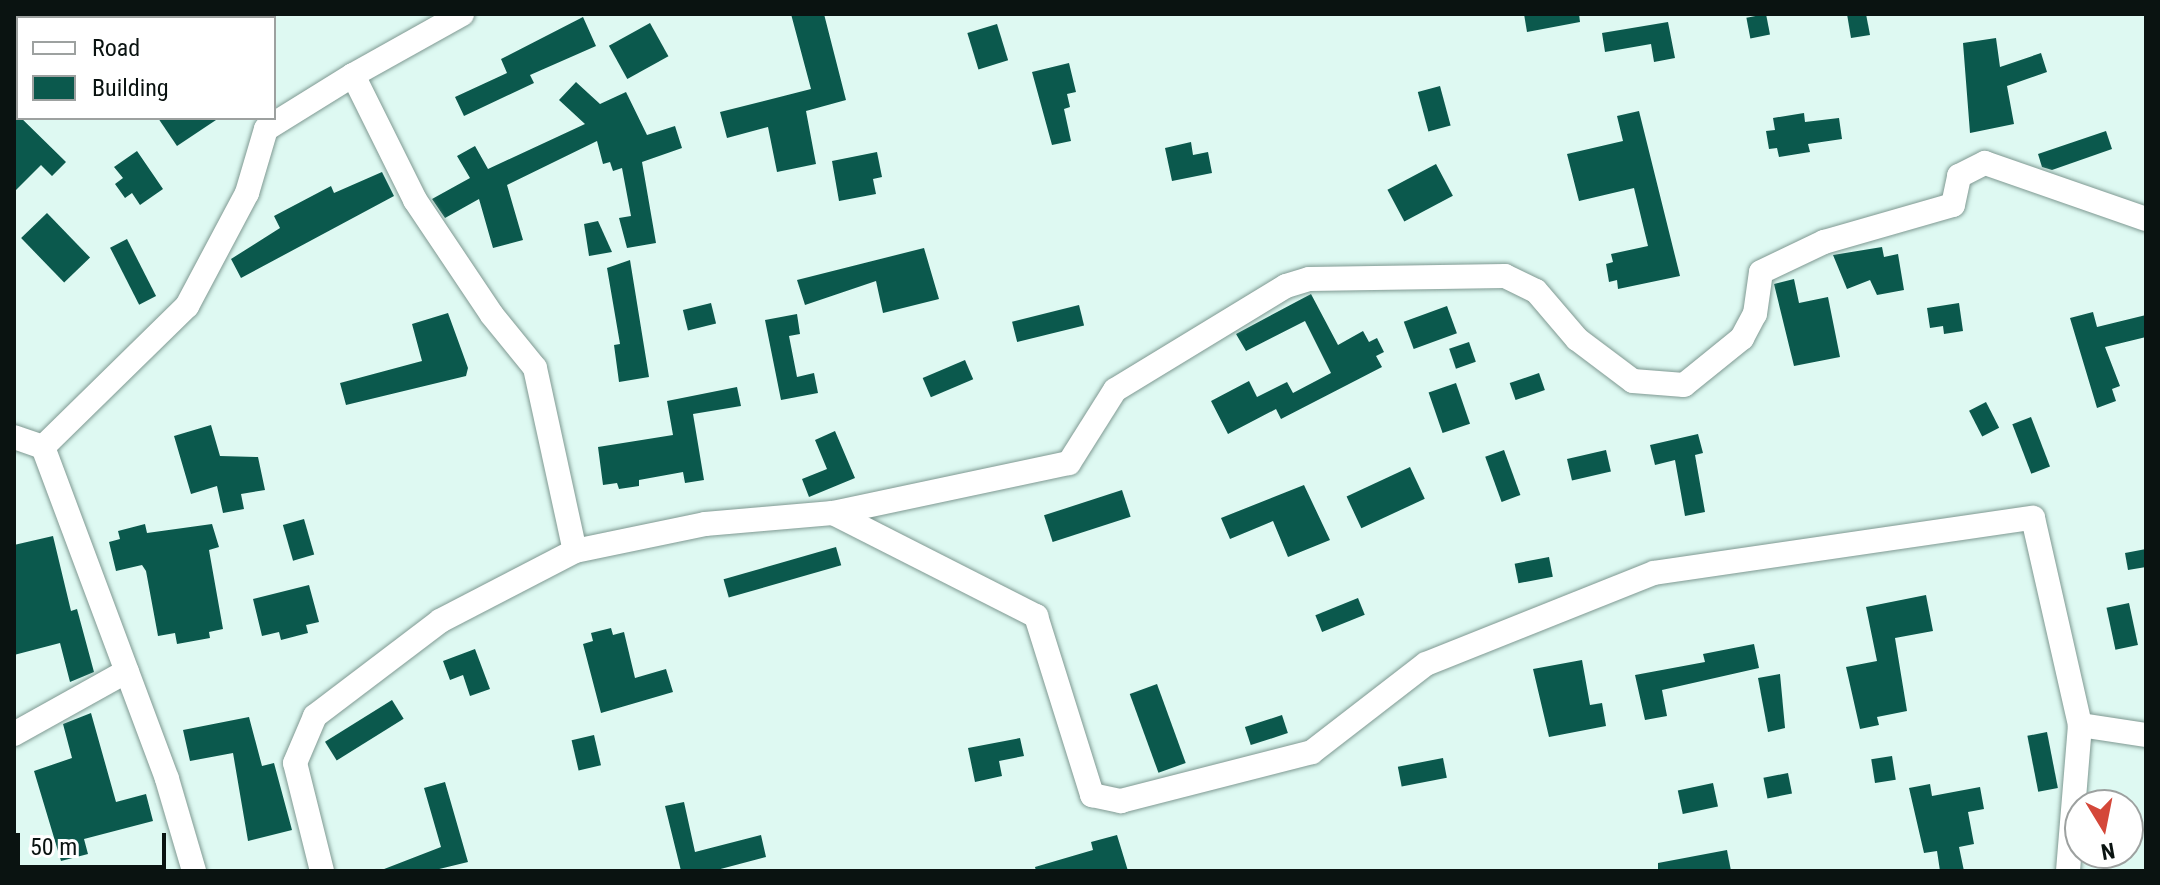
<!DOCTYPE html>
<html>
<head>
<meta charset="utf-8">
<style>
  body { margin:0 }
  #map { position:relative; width:2160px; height:885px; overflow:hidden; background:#def9f2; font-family:"Roboto Condensed",sans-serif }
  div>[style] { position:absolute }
  .building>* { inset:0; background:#0b594d; transform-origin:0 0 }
  .roads { filter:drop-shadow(0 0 2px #7f9992) drop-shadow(0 0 2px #7f9992) }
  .street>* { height:24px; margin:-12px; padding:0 12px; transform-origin:12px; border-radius:12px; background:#fff }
  .secondary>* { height:34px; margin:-17px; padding:0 17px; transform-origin:17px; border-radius:17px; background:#fff }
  span { translate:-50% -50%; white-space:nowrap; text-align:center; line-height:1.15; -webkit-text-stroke:8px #fff; paint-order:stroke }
  .frame { position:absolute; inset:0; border:16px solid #0a1311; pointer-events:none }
  .legend { position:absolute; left:16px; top:16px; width:260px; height:104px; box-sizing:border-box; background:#fff; border:2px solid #9da1a0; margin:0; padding:10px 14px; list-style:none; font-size:24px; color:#0a1311 }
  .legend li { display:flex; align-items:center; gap:16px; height:40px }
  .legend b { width:40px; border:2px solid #9da1a0 }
  .north { position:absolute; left:2064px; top:789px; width:80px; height:80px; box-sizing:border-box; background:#fff; border:2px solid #9da1a0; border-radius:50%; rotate:170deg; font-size:22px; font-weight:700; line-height:32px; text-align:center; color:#0a1311 }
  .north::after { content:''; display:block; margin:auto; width:28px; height:36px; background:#d44739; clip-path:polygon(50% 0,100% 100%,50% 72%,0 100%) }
  .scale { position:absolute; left:16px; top:833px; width:150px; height:36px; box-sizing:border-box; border:4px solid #0a1311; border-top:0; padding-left:10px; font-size:24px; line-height:28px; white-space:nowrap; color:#0a1311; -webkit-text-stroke:6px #fff; paint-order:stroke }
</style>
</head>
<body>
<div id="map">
  <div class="building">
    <i style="clip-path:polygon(791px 14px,824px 14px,846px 100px,806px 111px,816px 164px,777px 172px,768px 127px,727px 138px,720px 112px,811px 89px)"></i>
    <i style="clip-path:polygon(1524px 14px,1579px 14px,1580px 22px,1527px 32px)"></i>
    <i style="left:1766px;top:14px;width:21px;height:20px;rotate:79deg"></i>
    <i style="clip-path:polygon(1847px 14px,1866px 14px,1870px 35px,1851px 38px)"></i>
    <i style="clip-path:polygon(583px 17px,596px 46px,530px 75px,534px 83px,464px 116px,455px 97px,507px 73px,501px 59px)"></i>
    <i style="clip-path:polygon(1668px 22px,1675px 58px,1654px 62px,1651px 44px,1605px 52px,1602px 33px)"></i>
    <i style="left:650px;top:23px;width:38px;height:47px;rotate:61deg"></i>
    <i style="left:997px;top:24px;width:38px;height:31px;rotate:73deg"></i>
    <i style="clip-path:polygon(1996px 38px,2000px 67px,2041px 53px,2047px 72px,2007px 86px,2014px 124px,1970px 133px,1963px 43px)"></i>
    <i style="clip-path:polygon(1069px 63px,1076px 92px,1067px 94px,1070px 107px,1064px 109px,1071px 141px,1052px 145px,1032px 72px)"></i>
    <i style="clip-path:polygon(576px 82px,600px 104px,626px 92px,647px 135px,675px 126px,682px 148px,642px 162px,656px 243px,627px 248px,619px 218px,631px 216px,622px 168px,613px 171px,610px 162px,603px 164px,597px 141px,507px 185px,523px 240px,493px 248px,479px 199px,445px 218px,432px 199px,470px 178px,457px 156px,475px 146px,488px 169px,585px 124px,559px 100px)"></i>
    <i style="left:1440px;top:86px;width:41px;height:23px;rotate:75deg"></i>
    <i style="clip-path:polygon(14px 111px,66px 162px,52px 176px,41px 165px,14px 192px)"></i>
    <i style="clip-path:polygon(1639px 111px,1680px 276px,1618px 289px,1617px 280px,1609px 282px,1606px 264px,1613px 262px,1611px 254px,1648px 246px,1634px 188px,1579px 201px,1567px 154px,1623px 141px,1617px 116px)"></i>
    <i style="clip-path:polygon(1804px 113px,1805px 122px,1839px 118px,1842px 139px,1808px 144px,1810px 152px,1779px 157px,1777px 148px,1769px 149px,1766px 131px,1775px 130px,1773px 118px)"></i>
    <i style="clip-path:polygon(158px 118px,219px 118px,177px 146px)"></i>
    <i style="clip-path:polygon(2106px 131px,2112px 149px,2052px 170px,2042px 167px,2038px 154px)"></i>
    <i style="clip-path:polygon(1191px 142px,1193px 155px,1208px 152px,1212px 173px,1172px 181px,1165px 148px)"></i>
    <i style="clip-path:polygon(137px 151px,163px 189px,140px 205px,132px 193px,125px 198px,115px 184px,123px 178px,114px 167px)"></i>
    <i style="clip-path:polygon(877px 152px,882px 177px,873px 179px,876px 194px,839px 201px,832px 161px)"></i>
    <i style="left:1436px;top:164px;width:36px;height:55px;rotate:62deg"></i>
    <i style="clip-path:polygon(382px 172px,394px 196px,241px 278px,231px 259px,280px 228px,274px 216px,331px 186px,334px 193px)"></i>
    <i style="left:47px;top:213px;width:62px;height:36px;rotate:46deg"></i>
    <i style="clip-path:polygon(598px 221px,612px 252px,589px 256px,584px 224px)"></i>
    <i style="left:127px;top:239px;width:64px;height:19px;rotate:63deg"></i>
    <i style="clip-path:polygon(1882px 247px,1884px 257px,1898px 254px,1904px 290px,1877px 295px,1870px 280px,1847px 289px,1833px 255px)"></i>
    <i style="clip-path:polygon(924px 248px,939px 299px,883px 313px,876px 281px,805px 305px,797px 280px)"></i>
    <i style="clip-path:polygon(630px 260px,649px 377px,619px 382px,614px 345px,620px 344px,607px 268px)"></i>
    <i style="clip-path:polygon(1794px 279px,1799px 303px,1828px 297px,1840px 357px,1794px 366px,1774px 284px)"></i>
    <i style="clip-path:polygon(1311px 294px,1338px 345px,1363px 331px,1369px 342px,1377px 338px,1384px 352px,1376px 356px,1382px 367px,1281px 419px,1276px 409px,1228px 434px,1211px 401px,1249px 381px,1257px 397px,1287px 382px,1293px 393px,1331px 373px,1305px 321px,1246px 351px,1236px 334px)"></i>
    <i style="left:711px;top:303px;width:21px;height:29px;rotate:76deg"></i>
    <i style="clip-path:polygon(1959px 303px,1963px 331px,1944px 334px,1943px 326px,1930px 328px,1927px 308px)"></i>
    <i style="left:1079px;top:305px;width:21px;height:69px;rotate:76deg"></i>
    <i style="left:1447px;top:306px;width:29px;height:46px;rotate:70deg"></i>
    <i style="clip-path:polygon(2093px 312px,2097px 327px,2146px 315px,2146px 337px,2105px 347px,2120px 386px,2112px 389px,2116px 401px,2097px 408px,2070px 318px)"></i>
    <i style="clip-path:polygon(448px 313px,468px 368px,466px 376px,346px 405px,340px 383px,422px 361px,412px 324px)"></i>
    <i style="clip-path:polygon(797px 314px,800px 334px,789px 336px,797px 377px,814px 373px,818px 393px,781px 400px,765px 320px)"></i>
    <i style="left:1469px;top:342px;width:21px;height:21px;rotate:71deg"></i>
    <i style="left:965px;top:360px;width:21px;height:46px;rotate:67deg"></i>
    <i style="left:1539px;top:373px;width:18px;height:31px;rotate:71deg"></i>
    <i style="left:1456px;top:383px;width:43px;height:29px;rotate:71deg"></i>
    <i style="clip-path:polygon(737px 387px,741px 406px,693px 414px,704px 480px,685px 483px,683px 472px,639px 480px,639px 486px,619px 489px,617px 483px,603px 485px,598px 447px,673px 435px,667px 401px)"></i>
    <i style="left:1986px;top:402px;width:29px;height:19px;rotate:63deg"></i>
    <i style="left:2031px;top:417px;width:53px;height:20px;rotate:69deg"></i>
    <i style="clip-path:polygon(211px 425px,220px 456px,258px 457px,265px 490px,241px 494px,244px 509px,223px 513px,217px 486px,191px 494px,174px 436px)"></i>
    <i style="clip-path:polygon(835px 431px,855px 478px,809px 497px,802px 479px,827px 469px,815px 440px)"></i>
    <i style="clip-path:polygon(1698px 434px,1703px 453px,1695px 455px,1705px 512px,1685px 516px,1675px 460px,1655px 465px,1650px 445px)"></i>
    <i style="left:1504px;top:450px;width:48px;height:20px;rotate:70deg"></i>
    <i style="left:1606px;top:450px;width:22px;height:40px;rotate:77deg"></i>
    <i style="left:1410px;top:467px;width:35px;height:70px;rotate:65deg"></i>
    <i style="clip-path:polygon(1304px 485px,1330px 540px,1288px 557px,1273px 521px,1230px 539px,1221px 518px)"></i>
    <i style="left:1122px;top:490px;width:28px;height:82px;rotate:72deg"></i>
    <i style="left:304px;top:519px;width:37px;height:22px;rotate:74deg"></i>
    <i style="clip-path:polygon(145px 524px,147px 533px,212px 524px,219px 547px,209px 550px,223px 629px,209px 632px,210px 638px,177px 644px,175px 633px,158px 636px,146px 571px,142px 565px,116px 571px,109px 542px,120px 539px,118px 531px)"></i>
    <i style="clip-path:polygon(53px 536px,71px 611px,77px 609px,94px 672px,70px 682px,60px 643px,14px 655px,14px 545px)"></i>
    <i style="left:836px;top:547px;width:19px;height:117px;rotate:74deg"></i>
    <i style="clip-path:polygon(2146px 549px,2146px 567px,2128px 570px,2125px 553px)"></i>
    <i style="left:1549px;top:557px;width:20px;height:35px;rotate:79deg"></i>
    <i style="clip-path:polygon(309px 585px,319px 622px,306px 625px,308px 633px,281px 640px,279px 632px,262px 636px,253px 599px)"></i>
    <i style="clip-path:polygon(1926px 595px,1933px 631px,1895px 638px,1907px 711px,1877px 717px,1879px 725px,1860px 729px,1846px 667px,1877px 661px,1866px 607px)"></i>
    <i style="left:1358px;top:598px;width:18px;height:46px;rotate:68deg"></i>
    <i style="left:2129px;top:603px;width:43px;height:23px;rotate:78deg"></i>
    <i style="clip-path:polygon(611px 628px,613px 635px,624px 632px,635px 678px,666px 669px,673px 692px,601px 713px,583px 644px,593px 641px,591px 633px)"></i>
    <i style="clip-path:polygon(1754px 644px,1759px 668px,1662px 690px,1667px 716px,1645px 720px,1635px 675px,1705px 662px,1703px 654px)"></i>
    <i style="clip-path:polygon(475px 649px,490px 689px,470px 696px,463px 675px,450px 680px,443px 661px)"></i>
    <i style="clip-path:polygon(1582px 660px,1590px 705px,1602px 703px,1606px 726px,1549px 737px,1533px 669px)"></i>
    <i style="clip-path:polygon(1780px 674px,1785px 728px,1768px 732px,1758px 678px)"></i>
    <i style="left:1157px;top:684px;width:84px;height:29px;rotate:70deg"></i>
    <i style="left:392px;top:700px;width:22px;height:79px;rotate:58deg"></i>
    <i style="clip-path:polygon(91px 713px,116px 802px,146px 794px,153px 821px,84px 839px,88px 854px,61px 861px,34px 771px,72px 758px,63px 724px)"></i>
    <i style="left:1282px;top:715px;width:19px;height:39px;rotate:72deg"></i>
    <i style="clip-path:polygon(249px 717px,262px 766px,274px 763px,292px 830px,248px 841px,233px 753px,190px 761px,183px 730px)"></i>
    <i style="left:2047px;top:732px;width:57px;height:20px;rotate:79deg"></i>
    <i style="left:594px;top:735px;width:31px;height:23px;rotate:77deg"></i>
    <i style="clip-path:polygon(1020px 738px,1024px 756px,999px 761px,1002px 776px,975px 782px,968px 748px)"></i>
    <i style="left:1892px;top:756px;width:24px;height:21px;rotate:81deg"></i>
    <i style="left:1443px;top:758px;width:20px;height:46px;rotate:79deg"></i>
    <i style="left:1788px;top:773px;width:21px;height:25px;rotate:79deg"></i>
    <i style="clip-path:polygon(445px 782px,468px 862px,431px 871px,379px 871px,441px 847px,424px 788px)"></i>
    <i style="left:1713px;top:783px;width:24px;height:36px;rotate:78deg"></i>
    <i style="clip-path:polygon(1930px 784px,1932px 796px,1980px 787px,1984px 809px,1968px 812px,1974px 844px,1959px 847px,1964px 871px,1940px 871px,1937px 851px,1924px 853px,1909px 788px)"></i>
    <i style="clip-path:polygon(684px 802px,695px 852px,761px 835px,766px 857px,713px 871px,681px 871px,665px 806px)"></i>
    <i style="clip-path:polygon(1117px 835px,1128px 871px,1036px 871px,1035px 867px,1093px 850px,1091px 842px)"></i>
    <i style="clip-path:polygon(1727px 850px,1731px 871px,1658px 871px,1658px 863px)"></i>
  </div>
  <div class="roads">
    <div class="street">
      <i style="left:188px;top:14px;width:5px;rotate:53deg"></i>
      <i style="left:353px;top:75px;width:125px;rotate:-29.2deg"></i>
      <i style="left:14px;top:437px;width:31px;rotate:19deg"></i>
      <i style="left:43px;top:447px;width:354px;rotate:69.5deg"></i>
      <i style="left:167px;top:779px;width:96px;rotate:73.6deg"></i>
      <i style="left:43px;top:447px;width:202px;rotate:-44.4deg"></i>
      <i style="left:187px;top:306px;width:128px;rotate:-62deg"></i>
      <i style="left:247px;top:193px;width:67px;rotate:-73.5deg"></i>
      <i style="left:266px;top:129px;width:102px;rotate:-31.8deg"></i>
      <i style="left:353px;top:75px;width:140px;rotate:63.6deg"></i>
      <i style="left:415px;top:200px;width:138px;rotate:56.2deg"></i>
      <i style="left:492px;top:315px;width:68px;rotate:50.9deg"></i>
      <i style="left:535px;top:368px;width:187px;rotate:77.7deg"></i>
      <i style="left:833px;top:513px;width:228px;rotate:26.9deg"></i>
      <i style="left:1036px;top:616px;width:188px;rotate:72.6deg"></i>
      <i style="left:1092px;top:795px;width:30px;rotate:12deg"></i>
      <i style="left:1121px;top:801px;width:197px;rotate:-14.4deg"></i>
      <i style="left:1312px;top:752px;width:144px;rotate:-37.7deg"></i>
      <i style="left:1426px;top:664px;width:245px;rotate:-21.8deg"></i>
      <i style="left:1654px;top:573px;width:383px;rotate:-8.3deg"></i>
      <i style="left:2033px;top:518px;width:212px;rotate:77.2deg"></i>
      <i style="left:2080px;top:725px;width:146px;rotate:94.7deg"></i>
      <i style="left:2080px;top:725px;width:67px;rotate:8.6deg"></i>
      <i style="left:14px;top:734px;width:129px;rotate:-29.1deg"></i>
      <i style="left:322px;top:871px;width:111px;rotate:-104deg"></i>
      <i style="left:295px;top:763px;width:51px;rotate:-66.9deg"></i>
      <i style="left:315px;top:716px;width:157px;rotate:-37.2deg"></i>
      <i style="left:440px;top:621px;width:152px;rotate:-27.4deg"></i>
      <i style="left:575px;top:551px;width:133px;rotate:-11.7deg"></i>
      <i style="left:705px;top:524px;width:128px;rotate:-4.9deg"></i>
      <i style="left:833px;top:513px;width:241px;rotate:-12deg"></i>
      <i style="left:1069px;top:463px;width:86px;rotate:-57.8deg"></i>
      <i style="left:1115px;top:390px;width:200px;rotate:-31.3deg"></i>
      <i style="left:1286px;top:286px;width:24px;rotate:-17deg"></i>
      <i style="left:1309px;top:279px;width:196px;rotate:-0.9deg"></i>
      <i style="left:1505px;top:276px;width:34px;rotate:26deg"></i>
      <i style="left:1536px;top:291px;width:63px;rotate:49.5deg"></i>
      <i style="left:1577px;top:339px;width:70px;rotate:36.9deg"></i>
      <i style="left:1633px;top:381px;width:51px;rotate:4.5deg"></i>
      <i style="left:1684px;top:385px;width:75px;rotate:-39deg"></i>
      <i style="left:1742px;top:338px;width:27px;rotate:-62deg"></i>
      <i style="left:1755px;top:314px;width:42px;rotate:-81.9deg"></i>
      <i style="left:1761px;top:272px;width:70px;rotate:-25.5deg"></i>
      <i style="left:1824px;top:242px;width:134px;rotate:-16deg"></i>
      <i style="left:1953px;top:205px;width:30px;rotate:-78deg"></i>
      <i style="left:1959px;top:176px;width:29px;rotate:-27deg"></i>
      <i style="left:1985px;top:163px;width:170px;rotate:19.2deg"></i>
    </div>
    <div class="secondary">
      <i style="left:14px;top:19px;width:7px;rotate:-45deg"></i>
    </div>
  </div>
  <div class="frame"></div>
  <ul class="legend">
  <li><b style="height:10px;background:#fff"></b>Road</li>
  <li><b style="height:22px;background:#0b594d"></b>Building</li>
  </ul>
  <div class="north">N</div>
  <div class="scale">50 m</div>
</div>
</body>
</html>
